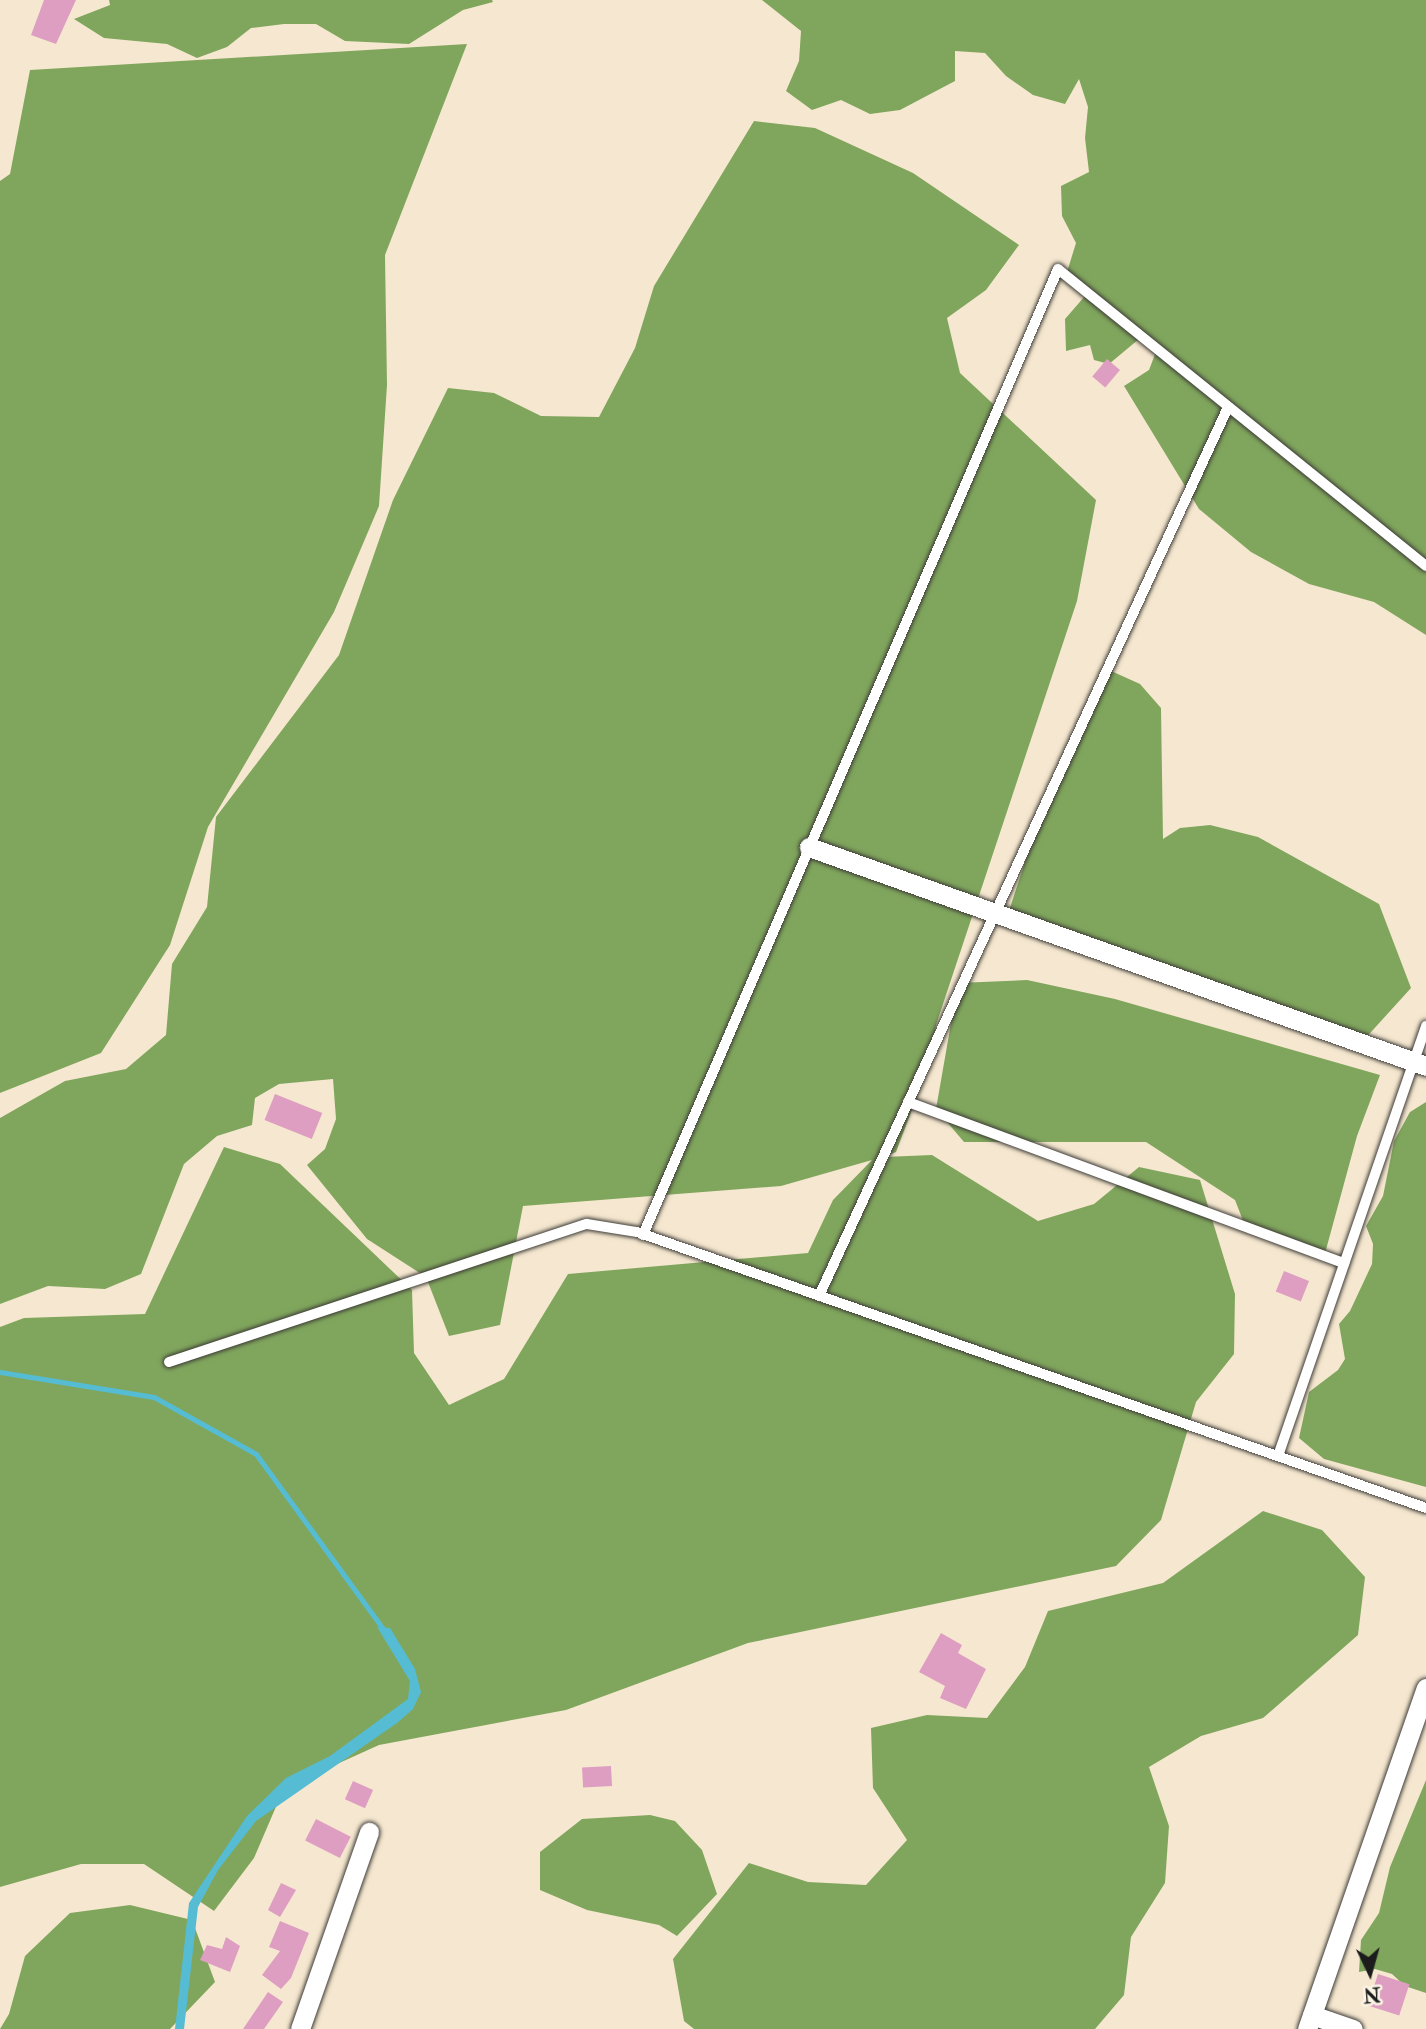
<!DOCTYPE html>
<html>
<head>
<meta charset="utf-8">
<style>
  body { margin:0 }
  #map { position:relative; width:1426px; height:2029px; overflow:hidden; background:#f6e8d0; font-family:"IM FELL Double Pica",serif }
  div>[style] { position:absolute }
  .forest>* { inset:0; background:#80a65d }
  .water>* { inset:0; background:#55bcd3 }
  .stream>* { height:5px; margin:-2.5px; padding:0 2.5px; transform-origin:2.5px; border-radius:2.5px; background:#55bcd3 }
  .building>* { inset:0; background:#de9ec1; transform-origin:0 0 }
  .roads { filter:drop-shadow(0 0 2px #3d3b37) drop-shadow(0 0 2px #3d3b37) }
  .lane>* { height:10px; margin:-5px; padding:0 5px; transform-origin:5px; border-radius:5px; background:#fff }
  .street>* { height:19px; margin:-9.5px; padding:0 9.5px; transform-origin:9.5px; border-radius:9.5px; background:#fff }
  span { translate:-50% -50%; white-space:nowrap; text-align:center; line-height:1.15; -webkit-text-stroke:7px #fcf5e5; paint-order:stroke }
  .north { position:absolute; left:1335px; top:1938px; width:70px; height:70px; -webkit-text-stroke:5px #fcf5e5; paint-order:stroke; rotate:175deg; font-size:19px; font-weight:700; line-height:28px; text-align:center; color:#1c1c1c }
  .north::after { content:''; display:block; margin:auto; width:24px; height:32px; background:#1c1c1c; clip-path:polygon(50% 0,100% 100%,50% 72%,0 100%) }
</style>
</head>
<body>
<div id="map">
  <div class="forest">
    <i style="clip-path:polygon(109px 0,492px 0,493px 2px,463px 10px,409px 44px,345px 41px,316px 24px,284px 24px,251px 28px,227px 47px,197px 58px,167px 44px,104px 38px,74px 19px,110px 5px)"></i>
    <i style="clip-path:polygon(762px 0,1426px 0,1426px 635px,1374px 602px,1309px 584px,1251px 552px,1199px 509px,1124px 386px,1149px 370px,1157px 349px,1139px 339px,1109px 364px,1094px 360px,1090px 345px,1066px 351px,1065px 319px,1085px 296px,1067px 272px,1076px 243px,1062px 216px,1061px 186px,1089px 172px,1085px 138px,1088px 107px,1079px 79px,1065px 104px,1033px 95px,1006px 76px,985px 53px,955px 51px,955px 81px,900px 110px,870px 114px,841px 100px,812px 110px,786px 91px,799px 61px,801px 31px)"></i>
    <i style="clip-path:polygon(467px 44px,385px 255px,387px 385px,379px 506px,334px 612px,208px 827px,170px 945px,101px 1053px,0 1093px,0 181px,10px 174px,30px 70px)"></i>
    <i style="clip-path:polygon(754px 121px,815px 128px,913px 173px,1019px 245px,986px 290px,947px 318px,960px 373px,1096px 500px,1077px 601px,936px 1025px,930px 1062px,896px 1152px,884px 1157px,932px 1155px,1038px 1221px,1094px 1204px,1139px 1167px,1200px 1180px,1235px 1294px,1234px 1354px,1196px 1402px,1161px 1520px,1116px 1566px,748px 1643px,566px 1710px,379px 1745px,284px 1788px,254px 1858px,214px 1911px,144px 1864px,81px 1864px,0 1887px,0 1327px,24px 1318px,145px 1314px,224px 1147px,280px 1164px,412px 1290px,414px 1353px,449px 1405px,504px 1379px,568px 1274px,808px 1253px,833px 1200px,872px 1160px,781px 1186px,523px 1206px,500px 1325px,449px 1336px,426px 1277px,367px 1239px,307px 1165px,325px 1149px,336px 1119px,333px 1079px,279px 1084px,255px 1098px,252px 1125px,217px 1136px,184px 1164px,141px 1274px,105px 1289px,48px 1286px,0 1304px,0 1118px,65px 1081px,126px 1069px,166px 1035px,172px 964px,207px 907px,216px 817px,339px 655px,393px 500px,448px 388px,494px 393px,541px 416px,599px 417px,635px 348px,654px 286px)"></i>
    <i style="clip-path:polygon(1109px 670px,1140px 684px,1161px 708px,1163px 839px,1180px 828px,1210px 825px,1258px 837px,1379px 904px,1411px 988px,1362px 1042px,1008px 914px,1038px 822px)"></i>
    <i style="clip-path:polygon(1027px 980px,1115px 999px,1380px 1075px,1357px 1136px,1324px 1257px,1247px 1231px,1235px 1200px,1146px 1142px,964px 1142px,936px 1109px,958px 983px)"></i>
    <i style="clip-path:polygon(1426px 1102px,1426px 1487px,1324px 1459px,1299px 1438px,1309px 1392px,1338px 1370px,1345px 1359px,1339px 1324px,1350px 1311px,1372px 1264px,1373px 1244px,1366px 1226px,1383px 1196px,1394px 1141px,1410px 1112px)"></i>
    <i style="clip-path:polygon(1263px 1511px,1322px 1530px,1365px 1577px,1358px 1635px,1263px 1718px,1201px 1736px,1149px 1767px,1169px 1826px,1165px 1883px,1131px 1937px,1124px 1995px,1095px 2029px,694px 2029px,684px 2021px,673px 1959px,749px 1863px,808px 1882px,866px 1885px,907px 1840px,873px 1788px,871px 1728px,927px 1715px,987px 1718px,1025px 1667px,1048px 1611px,1163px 1583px)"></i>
    <i style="clip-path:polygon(1426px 1780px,1426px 1993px,1405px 1986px,1392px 1974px,1375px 1969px,1359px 1972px,1361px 1940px,1379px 1913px,1390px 1867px)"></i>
    <i style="clip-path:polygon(650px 1815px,675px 1821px,702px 1850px,717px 1894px,677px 1936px,659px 1925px,587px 1910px,540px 1890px,540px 1852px,582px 1819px)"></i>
    <i style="clip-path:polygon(130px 1905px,192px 1920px,215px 1982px,170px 2029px,0 2029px,9px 2014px,25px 1956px,70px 1913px)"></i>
  </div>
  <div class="water">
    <i style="clip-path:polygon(377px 1627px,390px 1628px,415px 1669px,421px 1692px,413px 1709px,397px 1723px,256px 1821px,218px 1870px,198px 1907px,184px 2029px,175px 2029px,189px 1903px,247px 1816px,286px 1778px,330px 1756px,408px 1699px,410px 1681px)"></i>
  </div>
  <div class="stream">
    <i style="left:0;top:1372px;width:156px;rotate:9.2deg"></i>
    <i style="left:154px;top:1397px;width:117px;rotate:29.2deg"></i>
    <i style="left:256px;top:1454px;width:221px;rotate:54deg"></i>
  </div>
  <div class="building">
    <i style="clip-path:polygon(44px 0,76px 0,56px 44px,31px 35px)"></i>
    <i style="left:1107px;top:359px;width:17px;height:23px;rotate:40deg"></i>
    <i style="left:275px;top:1094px;width:51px;height:28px;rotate:22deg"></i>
    <i style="left:1284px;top:1271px;width:27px;height:22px;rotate:22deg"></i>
    <i style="clip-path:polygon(941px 1633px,962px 1645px,958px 1653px,986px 1669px,966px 1709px,940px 1698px,945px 1686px,919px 1672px)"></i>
    <i style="left:611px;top:1766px;width:20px;height:29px;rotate:87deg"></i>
    <i style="left:353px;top:1781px;width:22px;height:20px;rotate:24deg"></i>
    <i style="left:316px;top:1819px;width:39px;height:24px;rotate:27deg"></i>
    <i style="clip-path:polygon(281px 1883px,296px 1890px,280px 1917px,268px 1910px)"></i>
    <i style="clip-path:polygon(280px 1921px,309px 1933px,291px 1978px,281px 1989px,262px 1975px,280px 1951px,269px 1947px)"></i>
    <i style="clip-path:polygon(226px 1937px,240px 1946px,230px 1972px,200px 1960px,207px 1945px,222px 1949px)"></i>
    <i style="left:1378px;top:1974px;width:33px;height:33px;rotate:18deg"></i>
    <i style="clip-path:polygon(268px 1992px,283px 2002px,264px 2029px,243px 2029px)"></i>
  </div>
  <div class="roads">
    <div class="lane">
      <i style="left:908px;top:1102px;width:465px;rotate:20.3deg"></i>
      <i style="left:643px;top:1235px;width:1051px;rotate:-66.75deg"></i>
      <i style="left:1058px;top:269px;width:473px;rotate:38.9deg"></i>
      <i style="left:819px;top:1296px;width:979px;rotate:-65.29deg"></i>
      <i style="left:169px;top:1362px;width:440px;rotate:-18.3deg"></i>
      <i style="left:587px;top:1224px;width:51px;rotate:9.1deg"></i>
      <i style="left:637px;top:1232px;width:836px;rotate:19.28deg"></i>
      <i style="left:1278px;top:1456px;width:455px;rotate:-71deg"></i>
    </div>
    <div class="street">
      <i style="left:809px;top:847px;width:655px;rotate:19.54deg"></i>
      <i style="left:1312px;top:2015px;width:43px;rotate:18.9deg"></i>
      <i style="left:300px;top:2029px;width:209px;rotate:-70.7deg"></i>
      <i style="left:1307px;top:2029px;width:361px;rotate:-70.8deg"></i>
    </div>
  </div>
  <div class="north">N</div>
</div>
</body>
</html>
